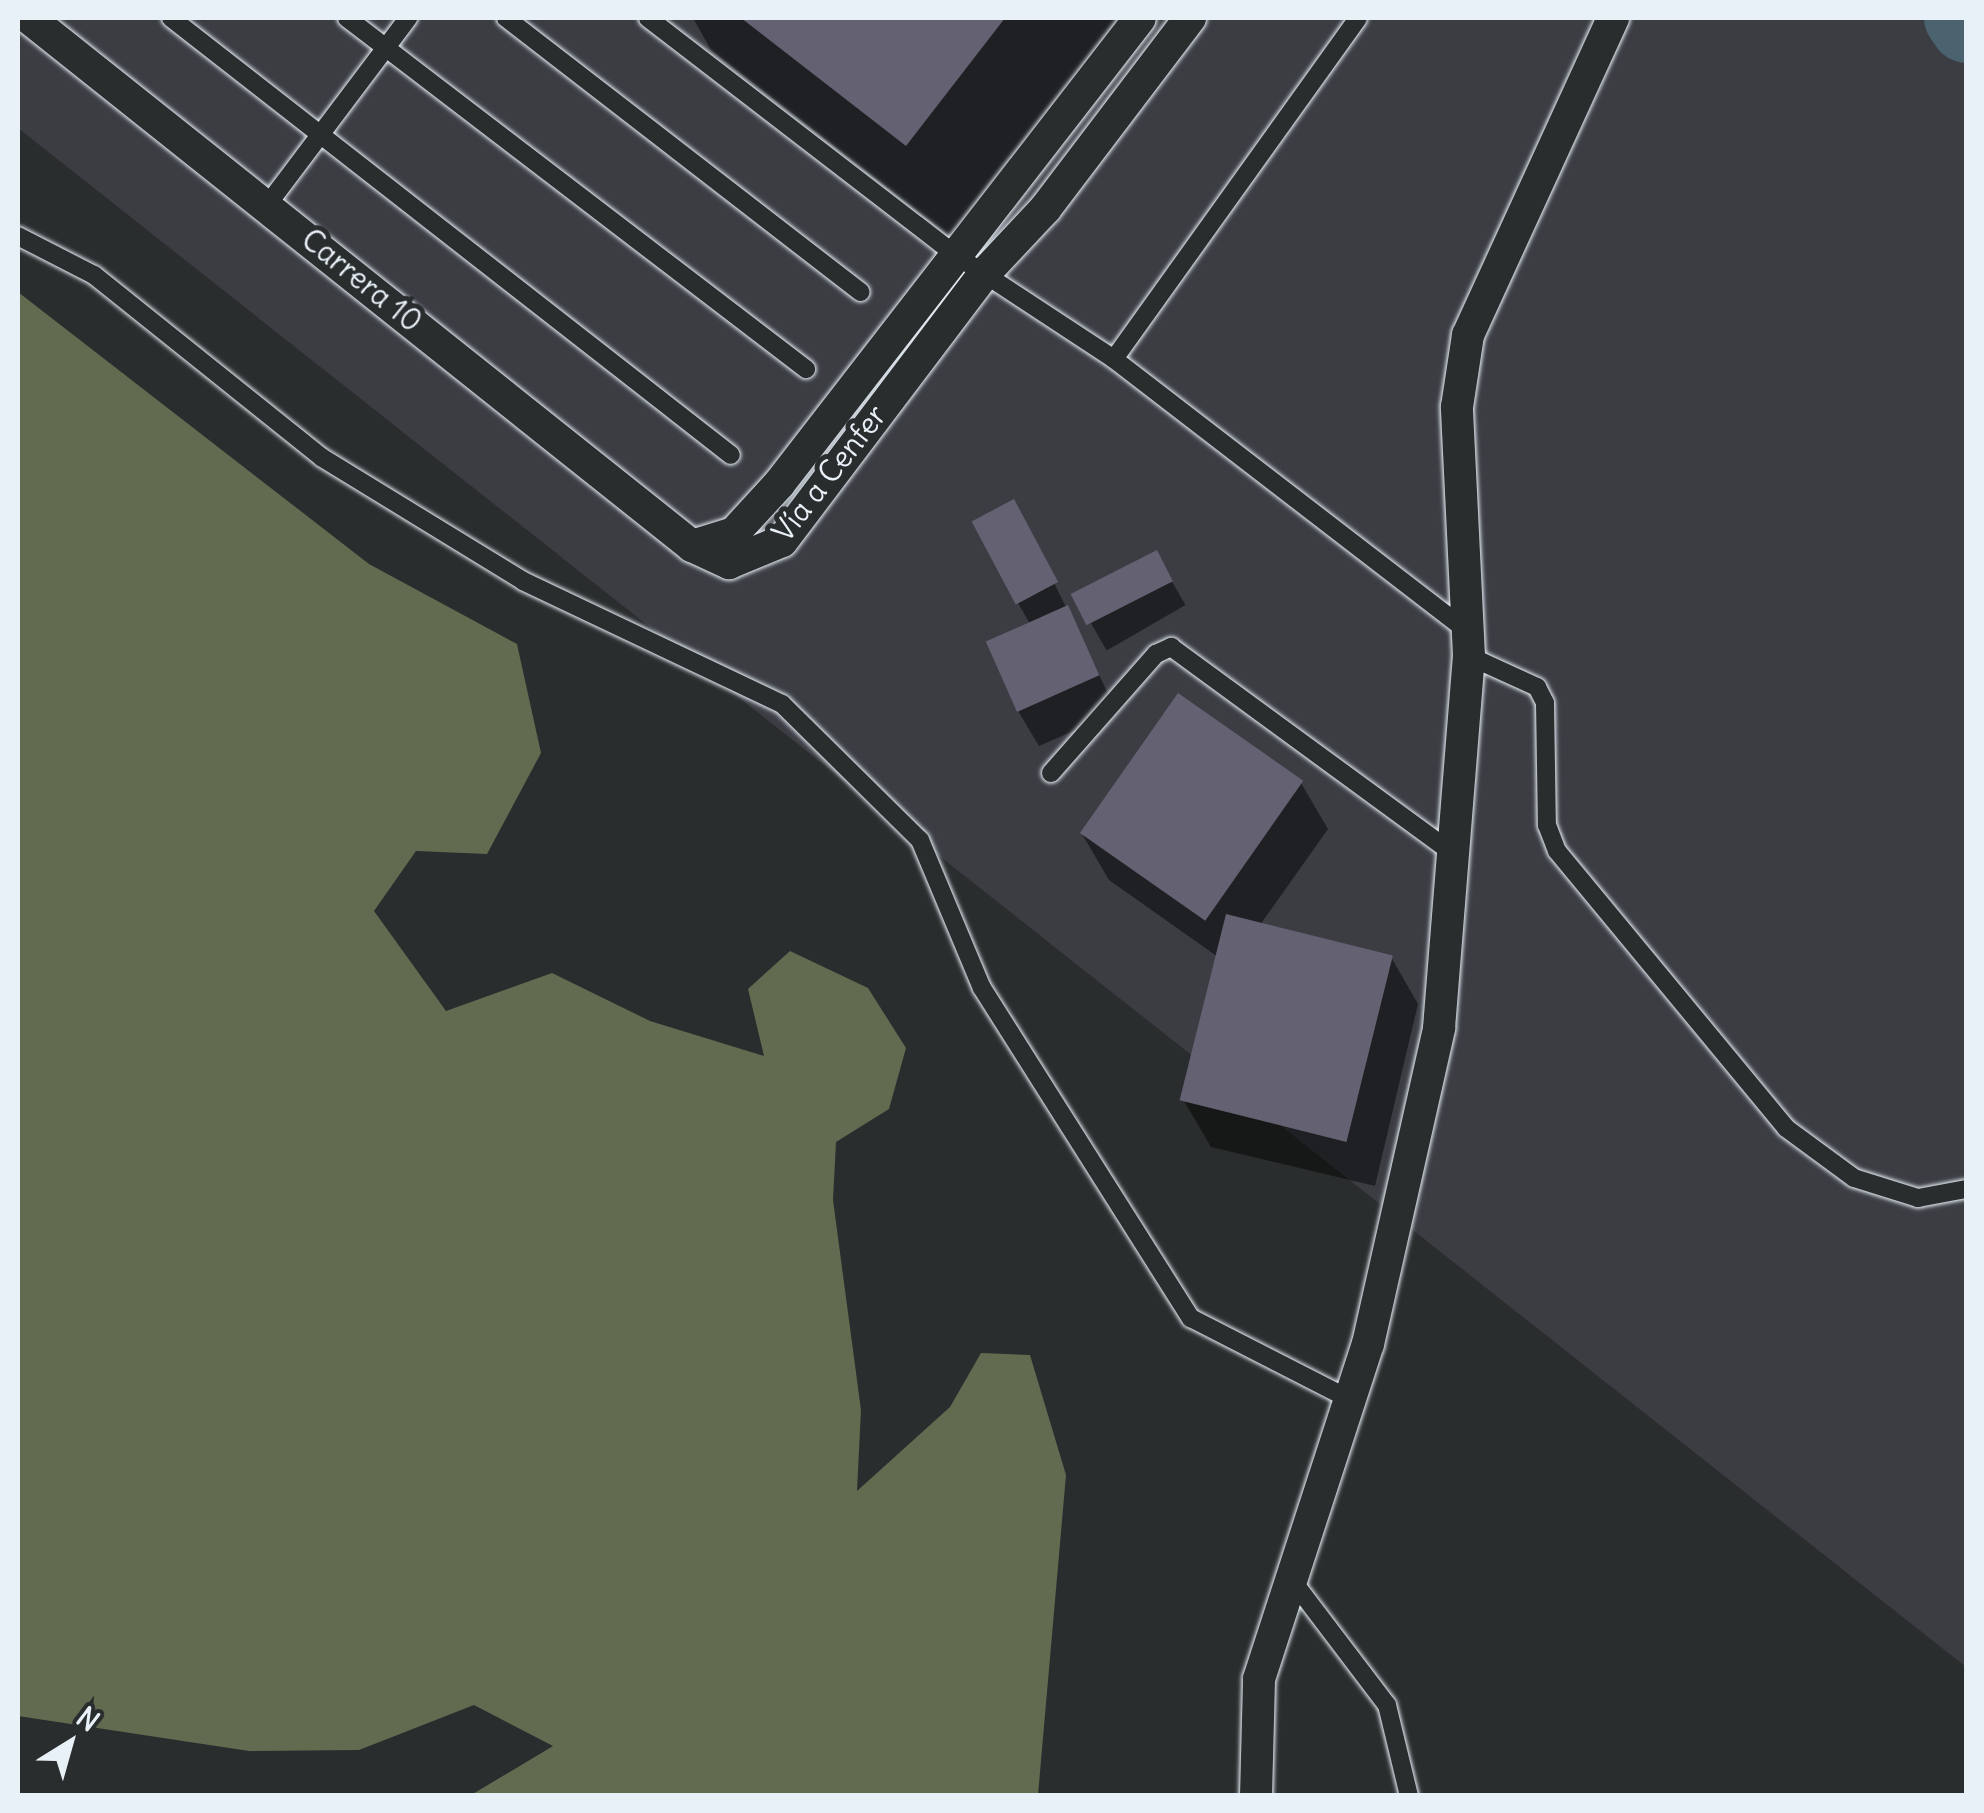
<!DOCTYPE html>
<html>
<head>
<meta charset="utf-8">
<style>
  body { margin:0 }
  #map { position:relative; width:1984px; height:1813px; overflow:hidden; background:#2a2d2e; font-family:Delius,sans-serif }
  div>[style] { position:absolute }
  .built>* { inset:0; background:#3b3d43 }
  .green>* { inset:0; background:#626a50 }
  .shadow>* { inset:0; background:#0007; transform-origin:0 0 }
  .river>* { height:70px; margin:-35px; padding:0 35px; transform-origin:35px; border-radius:35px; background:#4a636e }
  .building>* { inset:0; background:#646173; transform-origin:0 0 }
  .roads { filter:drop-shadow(0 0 2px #e8f1f8) drop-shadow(0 0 2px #e8f1f8) }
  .lane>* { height:18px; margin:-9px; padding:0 9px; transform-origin:9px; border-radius:9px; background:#2a2d2e }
  .street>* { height:32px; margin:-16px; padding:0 16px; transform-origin:16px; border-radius:16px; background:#2a2d2e }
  span { translate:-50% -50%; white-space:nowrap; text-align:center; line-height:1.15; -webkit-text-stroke:10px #2a2d2e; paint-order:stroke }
  .street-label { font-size:30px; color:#e8f1f8 }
  .frame { position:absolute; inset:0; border:20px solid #e8f1f8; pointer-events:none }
  .north { position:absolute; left:20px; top:1693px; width:100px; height:100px; -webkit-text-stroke:8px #2a2d2e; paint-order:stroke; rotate:37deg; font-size:28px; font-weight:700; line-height:40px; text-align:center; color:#e8f1f8 }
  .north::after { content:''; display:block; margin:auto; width:35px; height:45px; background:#e8f1f8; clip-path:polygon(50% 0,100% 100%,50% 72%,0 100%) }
</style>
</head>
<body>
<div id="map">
  <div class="built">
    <i style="clip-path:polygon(18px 18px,1966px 18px,1966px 1667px,18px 128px)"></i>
  </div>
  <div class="green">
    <i style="clip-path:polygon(18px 292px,369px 564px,517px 644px,541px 753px,487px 854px,416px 851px,374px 911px,446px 1011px,552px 973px,650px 1021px,764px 1056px,748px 989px,790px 951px,868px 988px,906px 1048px,889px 1109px,836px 1142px,833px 1200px,861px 1410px,857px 1491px,950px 1407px,981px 1353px,1030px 1355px,1066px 1475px,1038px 1795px,471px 1795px,553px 1746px,474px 1705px,359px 1750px,249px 1751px,18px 1716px)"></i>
  </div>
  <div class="shadow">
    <i style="clip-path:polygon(693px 18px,1148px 18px,967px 250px,711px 50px)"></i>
    <i style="clip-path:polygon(1026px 525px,1117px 712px,1039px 746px,1018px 711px,1030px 624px,1018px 603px)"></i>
    <i style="left:1156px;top:554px;width:59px;height:91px;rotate:60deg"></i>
    <i style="clip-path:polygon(1301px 783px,1328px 829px,1260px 925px,1391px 957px,1418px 1004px,1375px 1186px,1211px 1147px,1184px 1101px,1218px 957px,1109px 880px,1082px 834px)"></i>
  </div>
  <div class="river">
    <i style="left:1959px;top:18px;width:12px;rotate:55deg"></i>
  </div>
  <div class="building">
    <i style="clip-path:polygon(741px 18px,1005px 18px,906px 146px)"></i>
    <i style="left:1014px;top:499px;width:94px;height:48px;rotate:62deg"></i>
    <i style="left:1157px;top:550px;width:35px;height:97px;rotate:63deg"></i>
    <i style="left:1068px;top:605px;width:77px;height:90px;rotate:66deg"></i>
    <i style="left:1178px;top:693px;width:153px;height:171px;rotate:35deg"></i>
    <i style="left:1226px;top:914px;width:172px;height:192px;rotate:14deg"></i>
  </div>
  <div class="roads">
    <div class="lane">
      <i style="left:171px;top:18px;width:710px;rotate:37.97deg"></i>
      <i style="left:347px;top:18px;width:578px;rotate:37.41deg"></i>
      <i style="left:506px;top:18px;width:448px;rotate:37.7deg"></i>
      <i style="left:648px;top:18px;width:386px;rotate:37.6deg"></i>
      <i style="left:954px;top:254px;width:191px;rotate:33.3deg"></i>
      <i style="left:1114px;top:359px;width:444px;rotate:37.6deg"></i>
      <i style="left:268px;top:204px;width:233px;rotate:-53deg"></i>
      <i style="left:18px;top:236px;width:85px;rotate:27.2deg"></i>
      <i style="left:94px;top:275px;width:291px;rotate:38.7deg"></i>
      <i style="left:321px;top:457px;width:237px;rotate:31.5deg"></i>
      <i style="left:523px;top:581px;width:287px;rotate:25.4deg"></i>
      <i style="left:782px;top:704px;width:194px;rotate:44.6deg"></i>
      <i style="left:920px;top:840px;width:160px;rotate:67.3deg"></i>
      <i style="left:982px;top:988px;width:391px;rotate:57.7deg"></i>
      <i style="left:1191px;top:1318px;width:178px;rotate:27.1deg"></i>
      <i style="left:1114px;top:359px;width:419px;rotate:-54.4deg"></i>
      <i style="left:1469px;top:656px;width:75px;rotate:24.5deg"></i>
      <i style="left:1537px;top:687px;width:18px;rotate:63deg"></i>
      <i style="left:1545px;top:703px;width:122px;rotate:89.1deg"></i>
      <i style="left:1547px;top:825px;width:28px;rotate:69deg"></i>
      <i style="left:1557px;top:851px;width:359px;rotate:50.4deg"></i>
      <i style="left:1786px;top:1128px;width:84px;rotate:36.3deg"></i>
      <i style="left:1854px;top:1178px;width:67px;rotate:17.4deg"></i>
      <i style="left:1918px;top:1198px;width:49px;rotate:-10.6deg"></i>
      <i style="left:1051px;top:773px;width:159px;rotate:-48.6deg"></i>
      <i style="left:1156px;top:654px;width:17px;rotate:-25deg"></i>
      <i style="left:1171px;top:647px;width:351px;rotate:36.2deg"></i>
      <i style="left:1289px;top:1576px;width:162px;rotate:52.8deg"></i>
      <i style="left:1387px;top:1705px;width:94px;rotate:76.4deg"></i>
    </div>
    <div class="street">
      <i style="left:29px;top:18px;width:848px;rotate:38.53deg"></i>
      <i style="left:692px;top:546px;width:41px;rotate:24.7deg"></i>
      <i style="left:729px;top:563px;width:57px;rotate:-22.5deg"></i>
      <i style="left:782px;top:541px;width:333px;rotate:-52.9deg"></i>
      <i style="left:983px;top:275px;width:91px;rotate:-46.8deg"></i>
      <i style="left:1045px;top:209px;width:240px;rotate:-52.8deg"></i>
      <i style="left:692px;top:546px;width:44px;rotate:-17.2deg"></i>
      <i style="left:734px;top:533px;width:67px;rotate:-47.4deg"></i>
      <i style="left:779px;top:484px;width:589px;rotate:-52.24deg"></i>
      <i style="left:1256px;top:1796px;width:117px;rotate:-88.5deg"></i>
      <i style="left:1259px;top:1679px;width:352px;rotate:-72deg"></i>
      <i style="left:1368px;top:1344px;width:324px;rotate:-77.3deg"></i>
      <i style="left:1439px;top:1028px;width:373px;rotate:-85.4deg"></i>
      <i style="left:1469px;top:656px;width:249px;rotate:-92.8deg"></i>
      <i style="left:1457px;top:407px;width:73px;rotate:-81.3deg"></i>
      <i style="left:1468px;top:335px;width:349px;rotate:-65.4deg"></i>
    </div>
  </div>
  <div class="street-label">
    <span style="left:362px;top:280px;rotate:39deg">Carrera 10</span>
    <span style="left:829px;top:473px;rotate:-52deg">Vía a Cenfer</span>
  </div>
  <div class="frame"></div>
  <div class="north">N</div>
</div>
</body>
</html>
